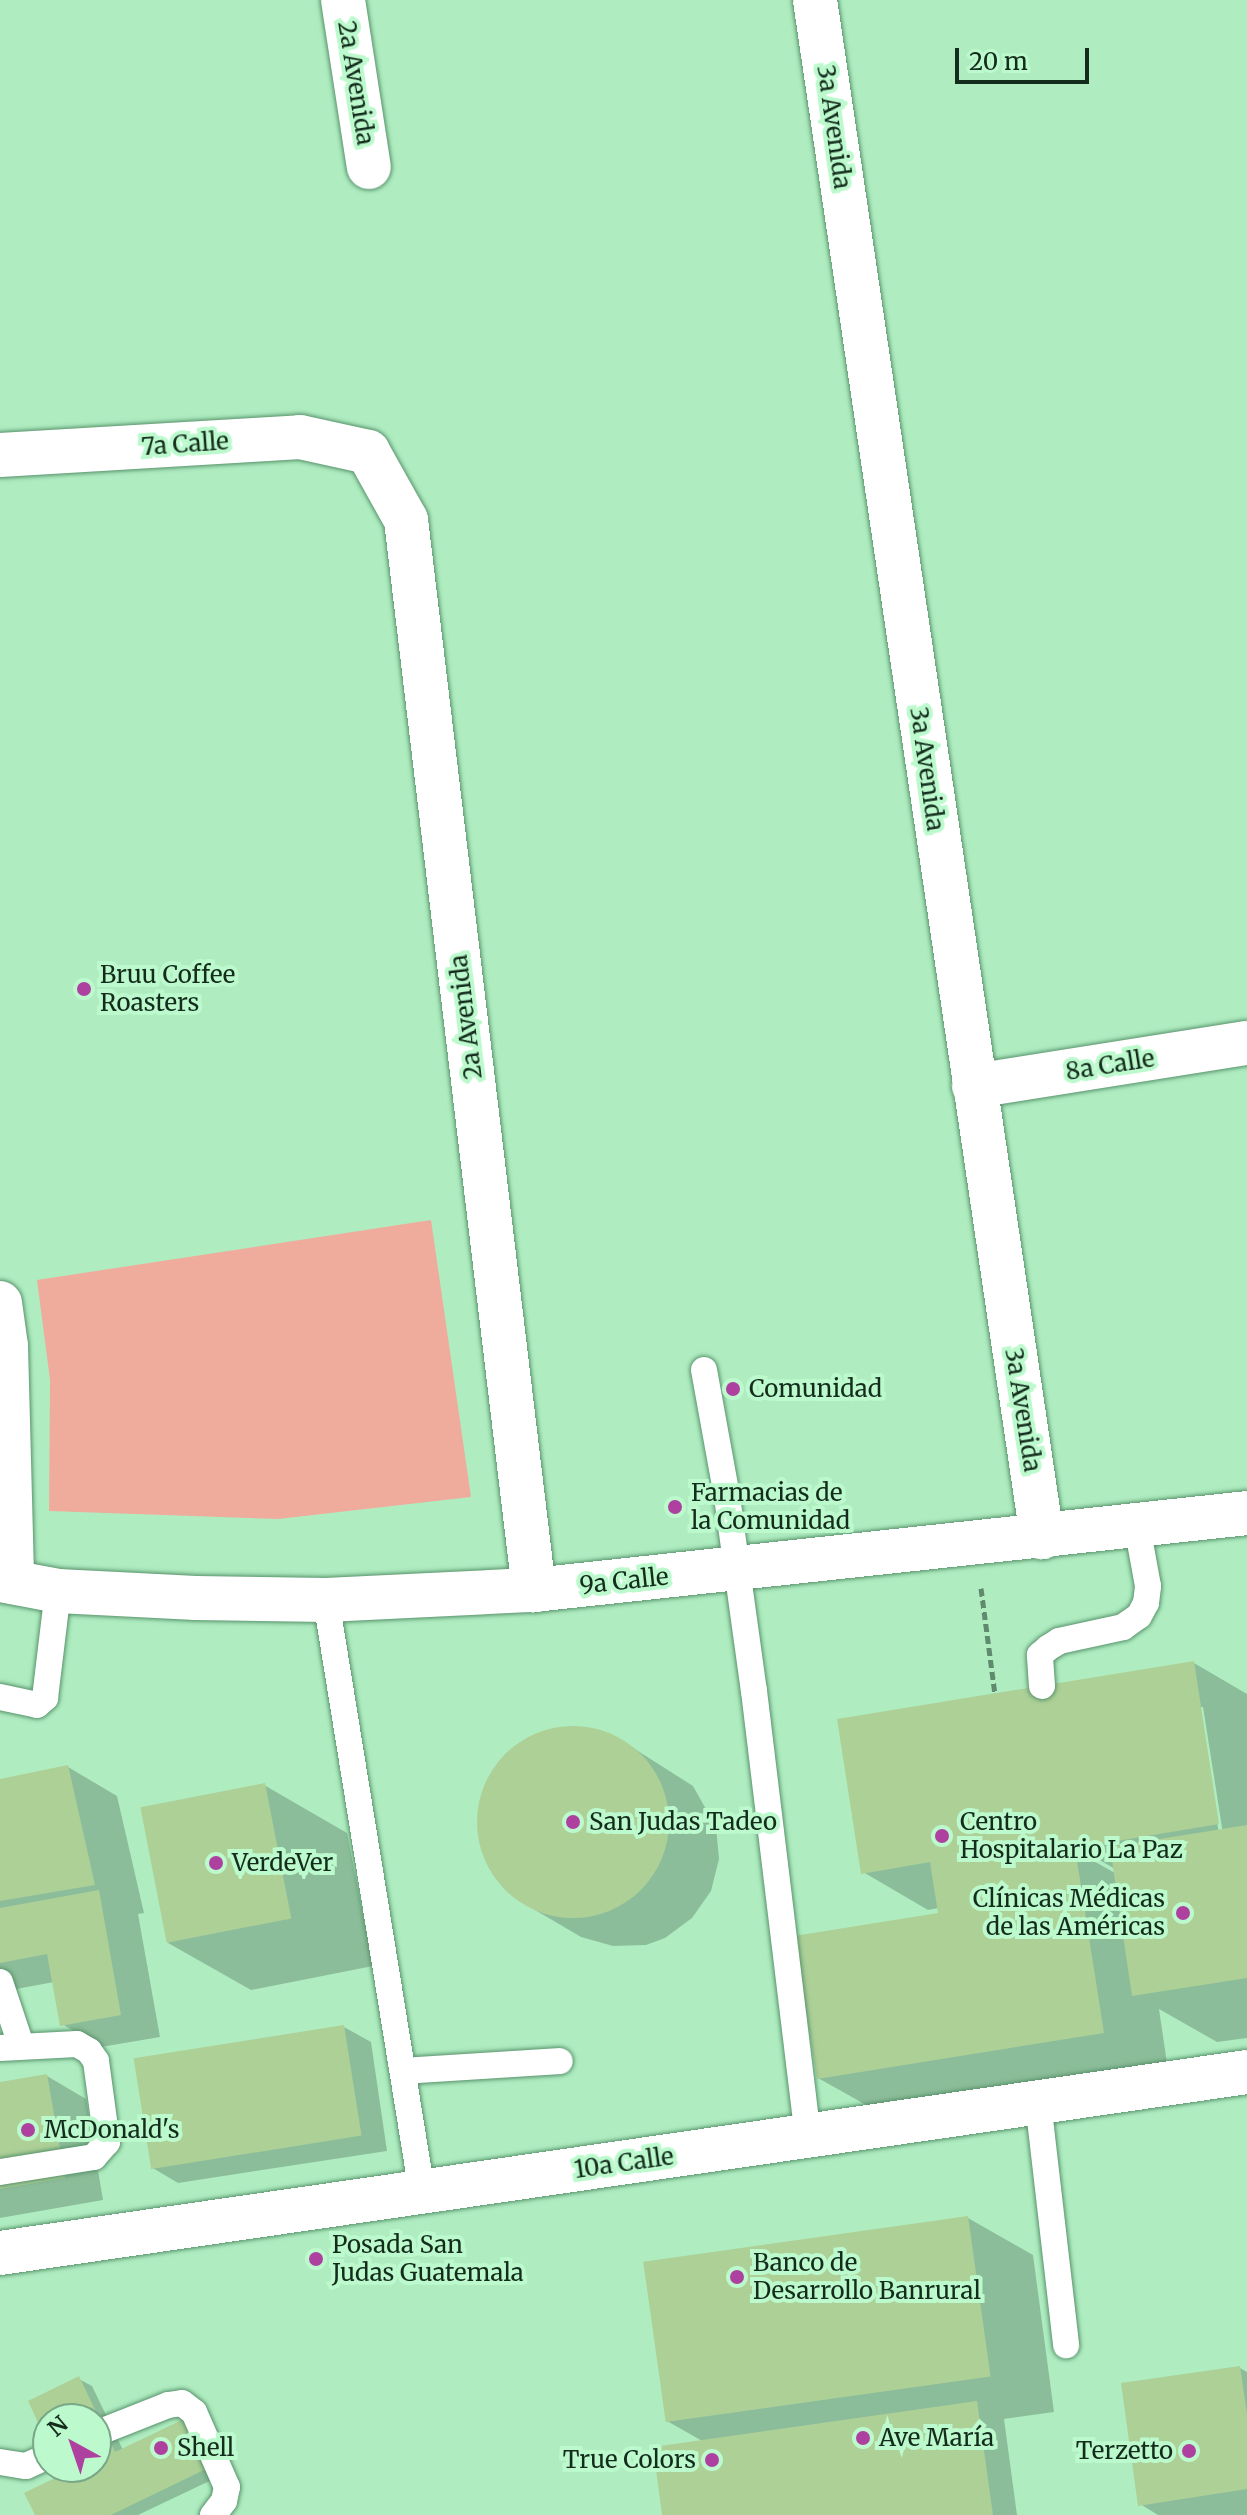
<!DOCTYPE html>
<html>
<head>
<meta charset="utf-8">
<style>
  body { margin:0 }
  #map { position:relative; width:1247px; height:2515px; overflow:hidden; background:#afedc1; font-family:Merriweather,serif }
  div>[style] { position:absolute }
  .green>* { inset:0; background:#efac9d }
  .shadow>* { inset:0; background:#0003 }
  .building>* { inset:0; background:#add097; transform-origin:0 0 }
  .round { border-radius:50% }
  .path>* { height:5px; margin-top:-2.5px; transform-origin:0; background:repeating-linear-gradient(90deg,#608a6d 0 8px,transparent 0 12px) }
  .roads { filter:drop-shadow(0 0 2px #59936c) drop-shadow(0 0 2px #59936c) }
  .service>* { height:26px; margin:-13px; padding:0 13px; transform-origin:13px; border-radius:13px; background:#fff }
  .minor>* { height:44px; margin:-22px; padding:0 22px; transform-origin:22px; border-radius:22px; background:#fff }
  .tertiary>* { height:44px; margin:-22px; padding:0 22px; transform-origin:22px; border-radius:22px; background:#fff }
  .dots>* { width:22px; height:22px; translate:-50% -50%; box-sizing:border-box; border:4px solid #bcface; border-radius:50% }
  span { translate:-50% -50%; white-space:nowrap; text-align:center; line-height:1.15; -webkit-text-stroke:8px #bcface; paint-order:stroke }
  .street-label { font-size:24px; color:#142c1c }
  .poi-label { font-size:24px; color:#142c1c }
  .left { translate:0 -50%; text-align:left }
  .right { translate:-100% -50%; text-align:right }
  .north { position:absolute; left:32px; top:2403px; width:80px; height:80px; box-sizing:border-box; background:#bcface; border:2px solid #79a887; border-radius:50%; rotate:320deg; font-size:22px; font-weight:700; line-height:32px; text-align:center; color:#142c1c }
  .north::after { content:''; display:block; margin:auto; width:28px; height:36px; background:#ae419f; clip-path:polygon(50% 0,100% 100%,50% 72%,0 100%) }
  .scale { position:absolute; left:955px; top:48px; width:134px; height:36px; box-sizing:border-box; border:4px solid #142c1c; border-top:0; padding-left:10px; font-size:24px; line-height:28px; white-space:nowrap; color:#142c1c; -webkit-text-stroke:6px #bcface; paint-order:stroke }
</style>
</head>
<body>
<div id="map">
  <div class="green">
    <i style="clip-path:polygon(431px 1220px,471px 1497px,278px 1519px,49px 1511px,50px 1380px,37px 1280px)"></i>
  </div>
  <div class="shadow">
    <i style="clip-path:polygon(evenodd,1194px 1663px,1247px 1694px,1247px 2038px,1217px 2042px,1159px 2009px,1168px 2070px,884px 2115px,818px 2078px,940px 1915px,939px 1908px,928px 1910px,863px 1872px,1194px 1663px,1199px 1707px,1203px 1707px,1223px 1834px,1219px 1834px,1199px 1707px,1194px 1663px,1067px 1841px,1115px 1869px,1115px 1873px,1065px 1845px,1067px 1841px)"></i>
    <i style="clip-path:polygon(584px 1728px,616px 1737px,693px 1786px,716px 1827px,719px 1859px,711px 1891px,692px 1918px,665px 1938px,646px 1945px,613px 1946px,581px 1937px,530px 1907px,504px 1888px,481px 1848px,478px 1816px,487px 1783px,505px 1756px,533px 1737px,551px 1730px)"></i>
    <i style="clip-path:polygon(68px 1767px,117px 1796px,144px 1913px,138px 1914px,160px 2037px,101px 2047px,62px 2024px,54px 1982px,0 1992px,0 1780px)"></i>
    <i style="clip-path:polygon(264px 1785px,347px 1833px,373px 1966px,251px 1990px,168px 1943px)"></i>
    <i style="clip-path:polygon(344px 2027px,371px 2042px,387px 2151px,178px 2183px,151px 2167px)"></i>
    <i style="clip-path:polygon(47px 2076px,86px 2099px,103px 2200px,0 2218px,0 2084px)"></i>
    <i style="clip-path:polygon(968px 2218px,1033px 2255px,1054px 2412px,1004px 2419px,1017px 2515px,664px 2515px,704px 2442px,667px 2421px)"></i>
    <i style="clip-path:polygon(1240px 2368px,1247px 2372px,1247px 2515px,1158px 2515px,1140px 2504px)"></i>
    <i style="clip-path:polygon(79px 2379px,92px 2386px,123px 2450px,184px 2421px,220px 2476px,138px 2515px,37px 2515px,65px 2475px,61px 2467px,96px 2467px,96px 2419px,48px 2419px,48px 2439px,31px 2402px)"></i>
  </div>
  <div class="building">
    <i style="clip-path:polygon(1194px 1661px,1219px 1824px,1075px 1848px,1104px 2033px,817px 2079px,794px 1936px,938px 1913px,930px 1862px,861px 1874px,837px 1719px)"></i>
    <i class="round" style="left:477px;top:1726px;width:192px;height:192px"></i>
    <i style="clip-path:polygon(68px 1765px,95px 1885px,0 1901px,0 1779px)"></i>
    <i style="left:265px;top:1783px;width:138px;height:127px;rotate:79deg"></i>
    <i style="clip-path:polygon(1247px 1825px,1247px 1978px,1132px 1996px,1110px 1847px)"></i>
    <i style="clip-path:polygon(99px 1890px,121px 2015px,60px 2026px,47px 1954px,0 1963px,0 1908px)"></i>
    <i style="left:344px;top:2025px;width:112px;height:213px;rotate:81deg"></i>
    <i style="clip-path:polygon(47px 2074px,65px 2178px,0 2189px,0 2082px)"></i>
    <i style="left:968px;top:2216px;width:162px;height:328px;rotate:82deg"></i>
    <i style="clip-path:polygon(1240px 2366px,1247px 2414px,1247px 2489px,1138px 2506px,1121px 2383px)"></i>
    <i style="clip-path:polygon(79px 2376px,115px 2452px,184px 2419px,208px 2468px,111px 2515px,35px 2515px,24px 2493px,63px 2474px,59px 2467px,96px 2467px,96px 2419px,48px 2419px,48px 2444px,28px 2401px)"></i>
    <i style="clip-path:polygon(977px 2401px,993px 2515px,662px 2515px,653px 2447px)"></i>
  </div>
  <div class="path">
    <i style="left:981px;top:1588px;width:107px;rotate:82.5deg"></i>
  </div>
  <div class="roads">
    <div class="service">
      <i style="left:704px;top:1370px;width:129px;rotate:79.7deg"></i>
      <i style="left:727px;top:1497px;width:196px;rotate:82.1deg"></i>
      <i style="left:754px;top:1691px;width:448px;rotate:83.1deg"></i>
      <i style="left:326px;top:1600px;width:600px;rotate:80.79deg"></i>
      <i style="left:1042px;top:1686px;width:31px;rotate:-94deg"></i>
      <i style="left:1040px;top:1655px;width:11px;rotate:-41deg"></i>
      <i style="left:1048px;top:1648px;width:13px;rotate:-32deg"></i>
      <i style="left:1059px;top:1641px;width:66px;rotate:-12.3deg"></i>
      <i style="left:1123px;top:1627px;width:19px;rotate:-35deg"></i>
      <i style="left:1139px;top:1616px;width:15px;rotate:-62deg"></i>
      <i style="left:1146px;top:1603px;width:17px;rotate:-83deg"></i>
      <i style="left:1148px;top:1586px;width:61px;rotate:-100.4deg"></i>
      <i style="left:0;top:1697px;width:38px;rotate:12deg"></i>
      <i style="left:37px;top:1705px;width:11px;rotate:-41deg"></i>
      <i style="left:45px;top:1698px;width:108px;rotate:-83.1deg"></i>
      <i style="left:0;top:1982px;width:66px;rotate:71.6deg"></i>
      <i style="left:0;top:2048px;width:77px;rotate:-3deg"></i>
      <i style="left:77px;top:2044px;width:14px;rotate:30deg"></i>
      <i style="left:89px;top:2051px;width:12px;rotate:55deg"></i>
      <i style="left:96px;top:2061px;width:82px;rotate:82.3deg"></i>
      <i style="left:107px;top:2142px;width:20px;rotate:131deg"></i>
      <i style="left:94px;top:2157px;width:95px;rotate:170.9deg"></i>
      <i style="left:403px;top:2071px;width:157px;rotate:-3.6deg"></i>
      <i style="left:1038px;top:2102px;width:245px;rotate:83.4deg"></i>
      <i style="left:105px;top:2430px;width:68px;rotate:-21.6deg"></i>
      <i style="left:168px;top:2405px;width:14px;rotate:-8deg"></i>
      <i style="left:182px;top:2403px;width:15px;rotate:37deg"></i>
      <i style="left:194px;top:2412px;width:82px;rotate:66.3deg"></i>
      <i style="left:227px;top:2487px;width:14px;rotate:102deg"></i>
      <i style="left:224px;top:2501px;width:18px;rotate:128deg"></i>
      <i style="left:0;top:2462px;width:26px;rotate:9deg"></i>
      <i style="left:26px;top:2466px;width:24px;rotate:-24deg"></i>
    </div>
    <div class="minor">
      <i style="left:343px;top:0;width:169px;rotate:81.2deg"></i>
      <i style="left:815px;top:0;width:1554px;rotate:81.6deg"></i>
      <i style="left:0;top:455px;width:301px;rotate:-3.4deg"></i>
      <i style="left:300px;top:437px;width:70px;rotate:12.4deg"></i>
      <i style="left:368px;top:452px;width:78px;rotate:60.8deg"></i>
      <i style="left:406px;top:520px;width:1078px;rotate:83.18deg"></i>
      <i style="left:974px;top:1086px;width:276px;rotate:-9deg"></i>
      <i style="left:0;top:1303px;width:43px;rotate:82.1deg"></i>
      <i style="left:6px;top:1346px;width:236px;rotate:88.5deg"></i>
      <i style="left:0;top:2253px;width:1260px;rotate:-8.26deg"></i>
    </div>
    <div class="tertiary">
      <i style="left:0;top:1580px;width:59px;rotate:10.7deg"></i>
      <i style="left:58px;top:1591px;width:138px;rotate:2.9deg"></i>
      <i style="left:196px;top:1598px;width:130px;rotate:0.9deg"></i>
      <i style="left:326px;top:1600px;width:208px;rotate:-2.8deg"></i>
      <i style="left:534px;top:1590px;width:717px;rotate:-6.16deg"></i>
    </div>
  </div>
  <div class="dots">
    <i style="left:84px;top:989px;background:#ae419f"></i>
    <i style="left:733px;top:1389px;background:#ae419f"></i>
    <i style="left:675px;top:1507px;background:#ae419f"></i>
    <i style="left:573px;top:1822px;background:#ae419f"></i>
    <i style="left:942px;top:1836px;background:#ae419f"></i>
    <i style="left:216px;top:1863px;background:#ae419f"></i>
    <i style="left:1183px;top:1913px;background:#ae419f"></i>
    <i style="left:28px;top:2130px;background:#ae419f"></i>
    <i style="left:316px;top:2259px;background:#ae419f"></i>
    <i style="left:737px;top:2277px;background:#ae419f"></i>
    <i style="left:863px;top:2438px;background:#ae419f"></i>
    <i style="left:161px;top:2448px;background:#ae419f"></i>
    <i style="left:1189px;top:2451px;background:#ae419f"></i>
    <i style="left:712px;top:2460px;background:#ae419f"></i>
  </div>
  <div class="street-label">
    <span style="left:356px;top:83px;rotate:81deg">2a Avenida</span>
    <span style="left:834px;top:127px;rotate:82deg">3a Avenida</span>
    <span style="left:185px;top:444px;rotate:-4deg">7a Calle</span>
    <span style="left:927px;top:769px;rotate:82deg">3a Avenida</span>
    <span style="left:466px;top:1017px;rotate:-97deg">2a Avenida</span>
    <span style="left:1110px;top:1065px;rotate:-9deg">8a Calle</span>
    <span style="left:1023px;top:1410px;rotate:81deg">3a Avenida</span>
    <span style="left:624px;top:1581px;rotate:-6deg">9a Calle</span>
    <span style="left:624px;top:2163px;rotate:-8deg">10a Calle</span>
  </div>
  <div class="poi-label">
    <span class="left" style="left:100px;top:989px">Bruu Coffee<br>Roasters</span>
    <span class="left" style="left:749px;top:1389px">Comunidad</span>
    <span class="left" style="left:691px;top:1507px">Farmacias de<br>la Comunidad</span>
    <span class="left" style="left:589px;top:1822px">San Judas Tadeo</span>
    <span class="left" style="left:960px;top:1836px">Centro<br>Hospitalario La Paz</span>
    <span class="left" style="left:232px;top:1863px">VerdeVer</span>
    <span class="right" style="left:1165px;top:1913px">Clínicas Médicas<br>de las Américas</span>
    <span class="left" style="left:44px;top:2130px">McDonald's</span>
    <span class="left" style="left:332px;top:2259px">Posada San<br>Judas Guatemala</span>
    <span class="left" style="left:753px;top:2277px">Banco de<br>Desarrollo Banrural</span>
    <span class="left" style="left:879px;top:2438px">Ave María</span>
    <span class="left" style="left:177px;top:2448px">Shell</span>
    <span class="right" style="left:1173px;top:2451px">Terzetto</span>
    <span class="right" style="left:696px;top:2460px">True Colors</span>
  </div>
  <div class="north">N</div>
  <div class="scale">20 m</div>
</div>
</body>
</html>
